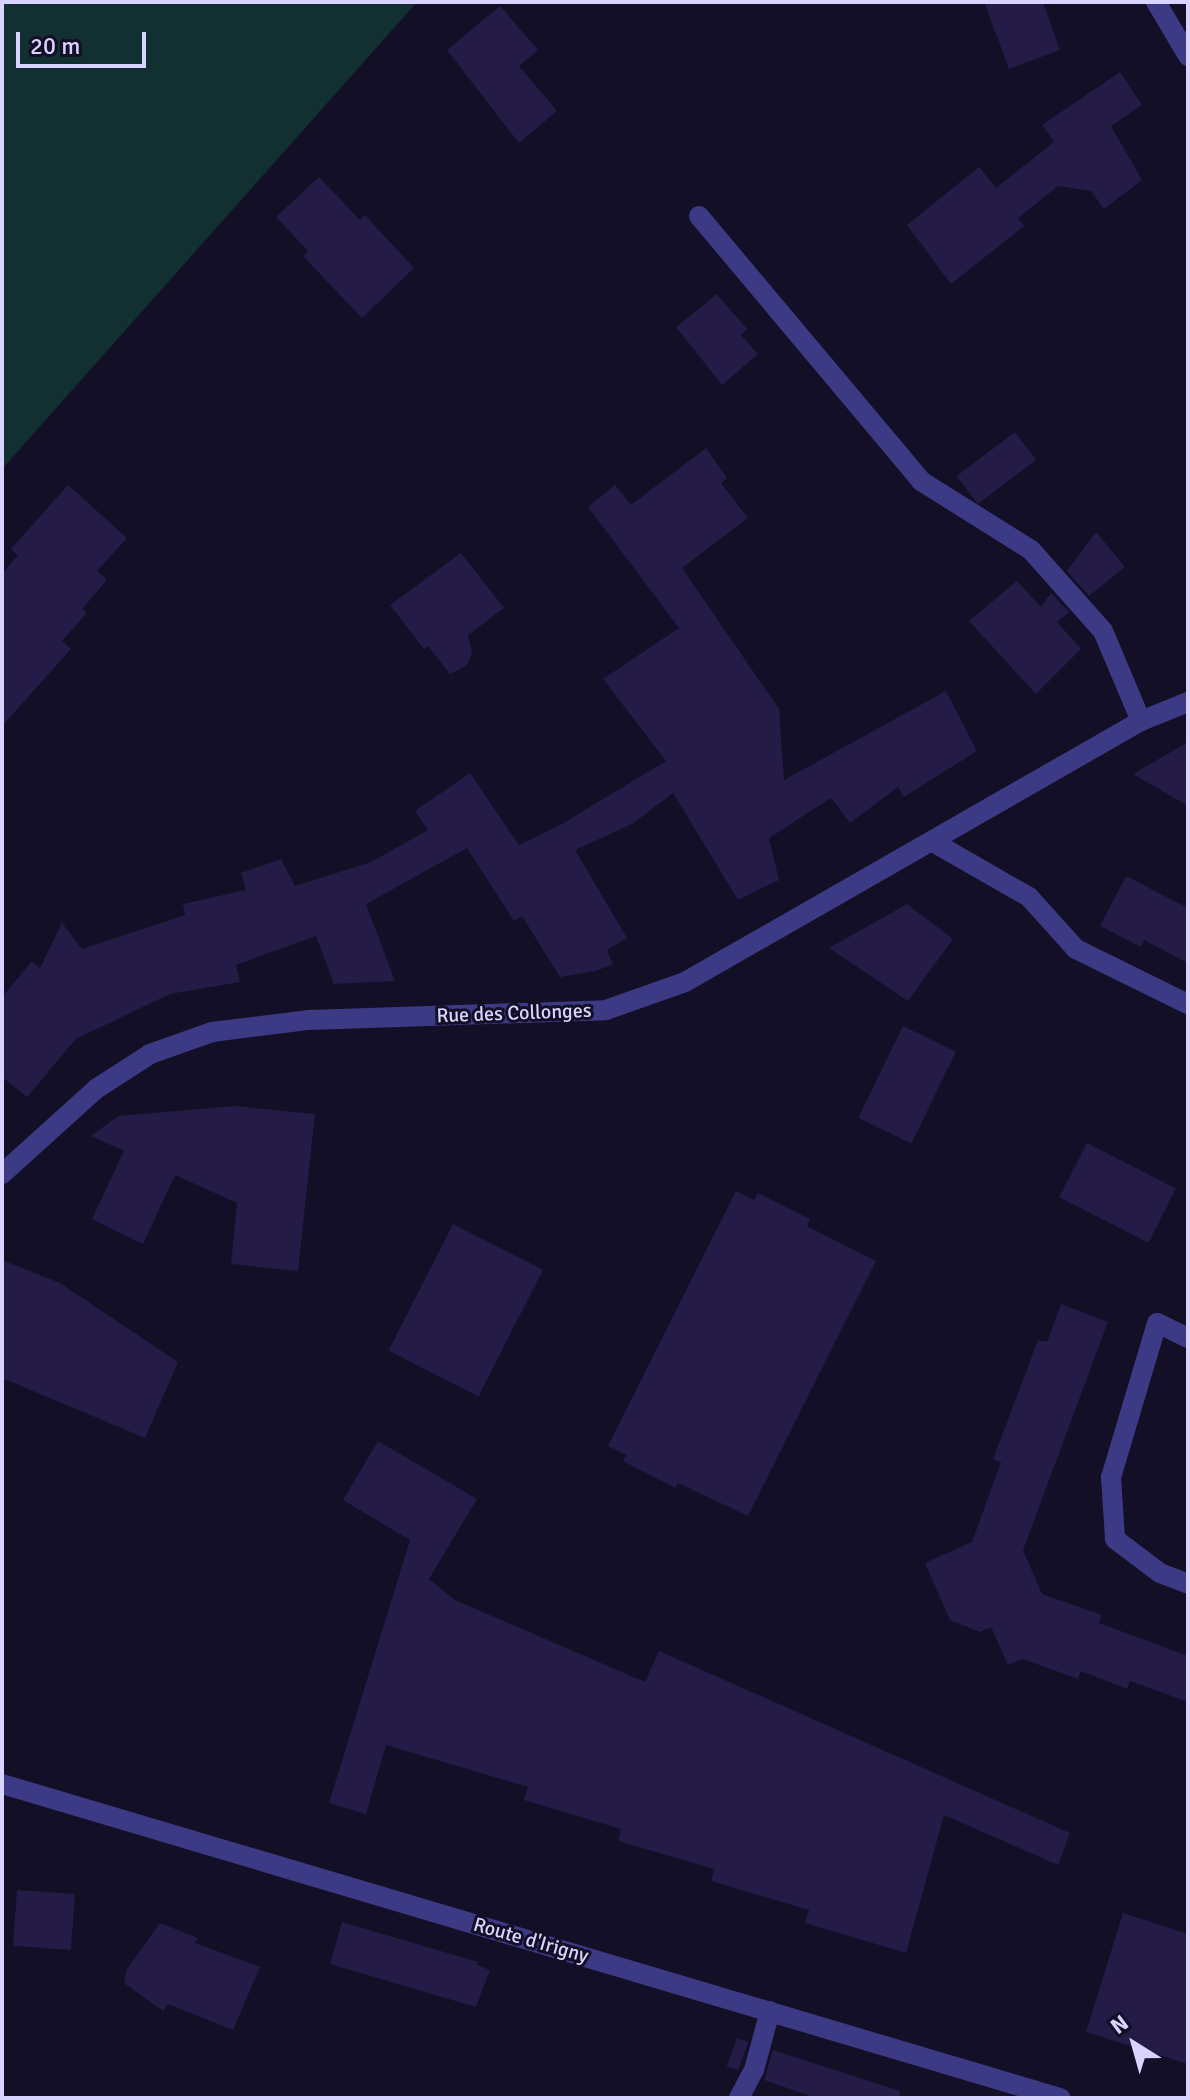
<!DOCTYPE html>
<html>
<head>
<meta charset="utf-8">
<style>
  body { margin:0 }
  #map { position:relative; width:1190px; height:2100px; overflow:hidden; background:#130f26; font-family:Signika,sans-serif }
  div>[style] { position:absolute }
  .green>* { inset:0; background:#12302f }
  .building>* { inset:0; background:#241b47; transform-origin:0 0 }
  .minor>* { height:20px; margin:-10px; padding:0 10px; transform-origin:10px; border-radius:10px; background:#3d3a85 }
  .tertiary>* { height:20px; margin:-10px; padding:0 10px; transform-origin:10px; border-radius:10px; background:#3d3a85 }
  span { translate:-50% -50%; white-space:nowrap; text-align:center; line-height:1.15; -webkit-text-stroke:6px #130f26; paint-order:stroke }
  .street-label { font-size:20px; color:#d9d4ff }
  .frame { position:absolute; inset:0; border:4px solid #d9d4ff; pointer-events:none }
  .north { position:absolute; left:1094px; top:2004px; width:80px; height:80px; -webkit-text-stroke:6px #130f26; paint-order:stroke; rotate:323deg; font-size:22px; font-weight:700; line-height:32px; text-align:center; color:#d9d4ff }
  .north::after { content:''; display:block; margin:auto; width:28px; height:36px; background:#d9d4ff; clip-path:polygon(50% 0,100% 100%,50% 72%,0 100%) }
  .scale { position:absolute; left:16px; top:32px; width:130px; height:36px; box-sizing:border-box; border:4px solid #d9d4ff; border-top:0; padding-left:10px; font-size:24px; line-height:28px; white-space:nowrap; color:#d9d4ff; -webkit-text-stroke:6px #130f26; paint-order:stroke }
</style>
</head>
<body>
<div id="map">
  <div class="green">
    <i style="clip-path:polygon(2px 2px,417px 2px,2px 469px)"></i>
  </div>
  <div class="building">
    <i style="clip-path:polygon(984px 2px,1043px 2px,1060px 50px,1009px 69px)"></i>
    <i style="clip-path:polygon(500px 6px,538px 50px,519px 66px,557px 111px,519px 143px,447px 50px)"></i>
    <i style="clip-path:polygon(1120px 72px,1142px 105px,1111px 126px,1142px 180px,1104px 209px,1091px 191px,1058px 186px,1018px 218px,1024px 226px,951px 284px,907px 225px,979px 167px,996px 188px,1054px 142px,1042px 125px)"></i>
    <i style="clip-path:polygon(319px 177px,360px 220px,365px 215px,414px 268px,362px 318px,303px 256px,308px 251px,276px 217px)"></i>
    <i style="clip-path:polygon(717px 294px,747px 329px,741px 335px,758px 354px,722px 385px,676px 327px)"></i>
    <i style="left:1015px;top:432px;width:35px;height:73px;rotate:53deg"></i>
    <i style="clip-path:polygon(706px 448px,727px 478px,721px 483px,748px 518px,682px 568px,779px 709px,784px 780px,946px 691px,977px 751px,904px 797px,898px 787px,850px 823px,831px 798px,769px 838px,779px 880px,738px 900px,673px 793px,632px 824px,575px 850px,627px 938px,607px 950px,613px 964px,596px 971px,560px 977px,522px 916px,514px 921px,467px 848px,366px 904px,395px 981px,334px 984px,316px 936px,236px 965px,240px 982px,170px 994px,76px 1039px,27px 1097px,2px 1077px,2px 997px,32px 961px,40px 968px,62px 923px,82px 949px,185px 915px,183px 904px,246px 890px,241px 873px,281px 859px,295px 886px,371px 862px,428px 830px,415px 811px,470px 773px,519px 845px,560px 825px,666px 761px,603px 679px,679px 628px,588px 507px,615px 485px,631px 505px)"></i>
    <i style="clip-path:polygon(68px 485px,127px 538px,97px 571px,107px 580px,82px 609px,87px 613px,62px 641px,71px 649px,2px 726px,2px 574px,18px 555px,11px 549px)"></i>
    <i style="clip-path:polygon(1096px 532px,1125px 567px,1089px 596px,1067px 571px)"></i>
    <i style="clip-path:polygon(461px 553px,504px 608px,468px 635px,472px 654px,467px 665px,450px 674px,428px 646px,424px 649px,390px 605px)"></i>
    <i style="clip-path:polygon(1017px 581px,1041px 607px,1051px 593px,1069px 612px,1057px 622px,1081px 649px,1036px 694px,969px 621px)"></i>
    <i style="clip-path:polygon(1188px 742px,1188px 806px,1133px 774px)"></i>
    <i style="clip-path:polygon(1126px 876px,1188px 908px,1188px 963px,1144px 940px,1141px 947px,1100px 926px)"></i>
    <i style="clip-path:polygon(907px 904px,953px 939px,908px 1001px,829px 948px)"></i>
    <i style="left:903px;top:1026px;width:59px;height:102px;rotate:26deg"></i>
    <i style="clip-path:polygon(235px 1106px,315px 1114px,298px 1271px,231px 1264px,237px 1203px,175px 1175px,143px 1244px,92px 1219px,124px 1151px,91px 1136px,118px 1116px)"></i>
    <i style="left:1087px;top:1143px;width:100px;height:61px;rotate:27deg"></i>
    <i style="clip-path:polygon(736px 1191px,754px 1200px,758px 1193px,810px 1219px,807px 1226px,876px 1261px,748px 1516px,678px 1483px,675px 1488px,623px 1461px,627px 1455px,608px 1446px)"></i>
    <i style="left:453px;top:1224px;width:101px;height:142px;rotate:27deg"></i>
    <i style="clip-path:polygon(2px 1260px,60px 1283px,178px 1362px,145px 1438px,2px 1378px)"></i>
    <i style="clip-path:polygon(1061px 1304px,1108px 1322px,1023px 1550px,1042px 1594px,1102px 1615px,1099px 1623px,1188px 1656px,1188px 1702px,1130px 1681px,1127px 1689px,1081px 1671px,1078px 1679px,1023px 1659px,1008px 1665px,991px 1627px,980px 1632px,950px 1620px,925px 1563px,972px 1542px,1001px 1462px,993px 1459px,1038px 1340px,1047px 1342px)"></i>
    <i style="clip-path:polygon(378px 1441px,477px 1499px,429px 1579px,455px 1600px,645px 1682px,659px 1651px,1070px 1833px,1058px 1865px,944px 1815px,906px 1953px,805px 1923px,809px 1910px,711px 1881px,714px 1869px,618px 1841px,621px 1829px,524px 1800px,528px 1787px,386px 1745px,366px 1814px,329px 1803px,410px 1540px,343px 1500px)"></i>
    <i style="left:17px;top:1890px;width:58px;height:56px;rotate:4deg"></i>
    <i style="clip-path:polygon(1123px 1913px,1188px 1934px,1188px 2064px,1086px 2032px)"></i>
    <i style="clip-path:polygon(342px 1922px,478px 1962px,477px 1965px,490px 1970px,476px 2007px,330px 1964px)"></i>
    <i style="clip-path:polygon(160px 1923px,198px 1938px,195px 1943px,260px 1967px,233px 2030px,168px 2004px,163px 2011px,124px 1983px,127px 1969px)"></i>
    <i style="left:737px;top:2038px;width:12px;height:30px;rotate:20deg"></i>
    <i style="clip-path:polygon(773px 2050px,900px 2091px,899px 2098px,816px 2098px,764px 2080px)"></i>
  </div>
  <div class="minor">
    <i style="left:1156px;top:2px;width:63px;rotate:59.3deg"></i>
    <i style="left:699px;top:216px;width:346px;rotate:50deg"></i>
    <i style="left:921px;top:481px;width:130px;rotate:32.1deg"></i>
    <i style="left:1031px;top:550px;width:108px;rotate:48.4deg"></i>
    <i style="left:1103px;top:631px;width:98px;rotate:67.1deg"></i>
    <i style="left:933px;top:842px;width:111px;rotate:29.8deg"></i>
    <i style="left:1029px;top:897px;width:70px;rotate:47.9deg"></i>
    <i style="left:1076px;top:949px;width:125px;rotate:26.2deg"></i>
    <i style="left:1188px;top:1338px;width:34px;rotate:-154deg"></i>
    <i style="left:1157px;top:1323px;width:161px;rotate:106.6deg"></i>
    <i style="left:1111px;top:1477px;width:62px;rotate:86.3deg"></i>
    <i style="left:1115px;top:1539px;width:56px;rotate:37.1deg"></i>
    <i style="left:1160px;top:1573px;width:30px;rotate:21deg"></i>
    <i style="left:739px;top:2098px;width:32px;rotate:-62deg"></i>
    <i style="left:754px;top:2070px;width:61px;rotate:-74.8deg"></i>
  </div>
  <div class="tertiary">
    <i style="left:2px;top:1174px;width:127px;rotate:-42.1deg"></i>
    <i style="left:96px;top:1089px;width:64px;rotate:-32.9deg"></i>
    <i style="left:150px;top:1054px;width:66px;rotate:-19.5deg"></i>
    <i style="left:212px;top:1032px;width:98px;rotate:-7.1deg"></i>
    <i style="left:309px;top:1020px;width:297px;rotate:-1.9deg"></i>
    <i style="left:606px;top:1010px;width:84px;rotate:-19.5deg"></i>
    <i style="left:685px;top:982px;width:525px;rotate:-29.79deg"></i>
    <i style="left:1141px;top:721px;width:51px;rotate:-22deg"></i>
    <i style="left:2px;top:1784px;width:1104px;rotate:16.53deg"></i>
  </div>
  <div class="street-label">
    <span style="left:514px;top:1013px;rotate:-2deg">Rue des Collonges</span>
    <span style="left:531px;top:1940px;rotate:16deg">Route d'Irigny</span>
  </div>
  <div class="frame"></div>
  <div class="north">N</div>
  <div class="scale">20 m</div>
</div>
</body>
</html>
